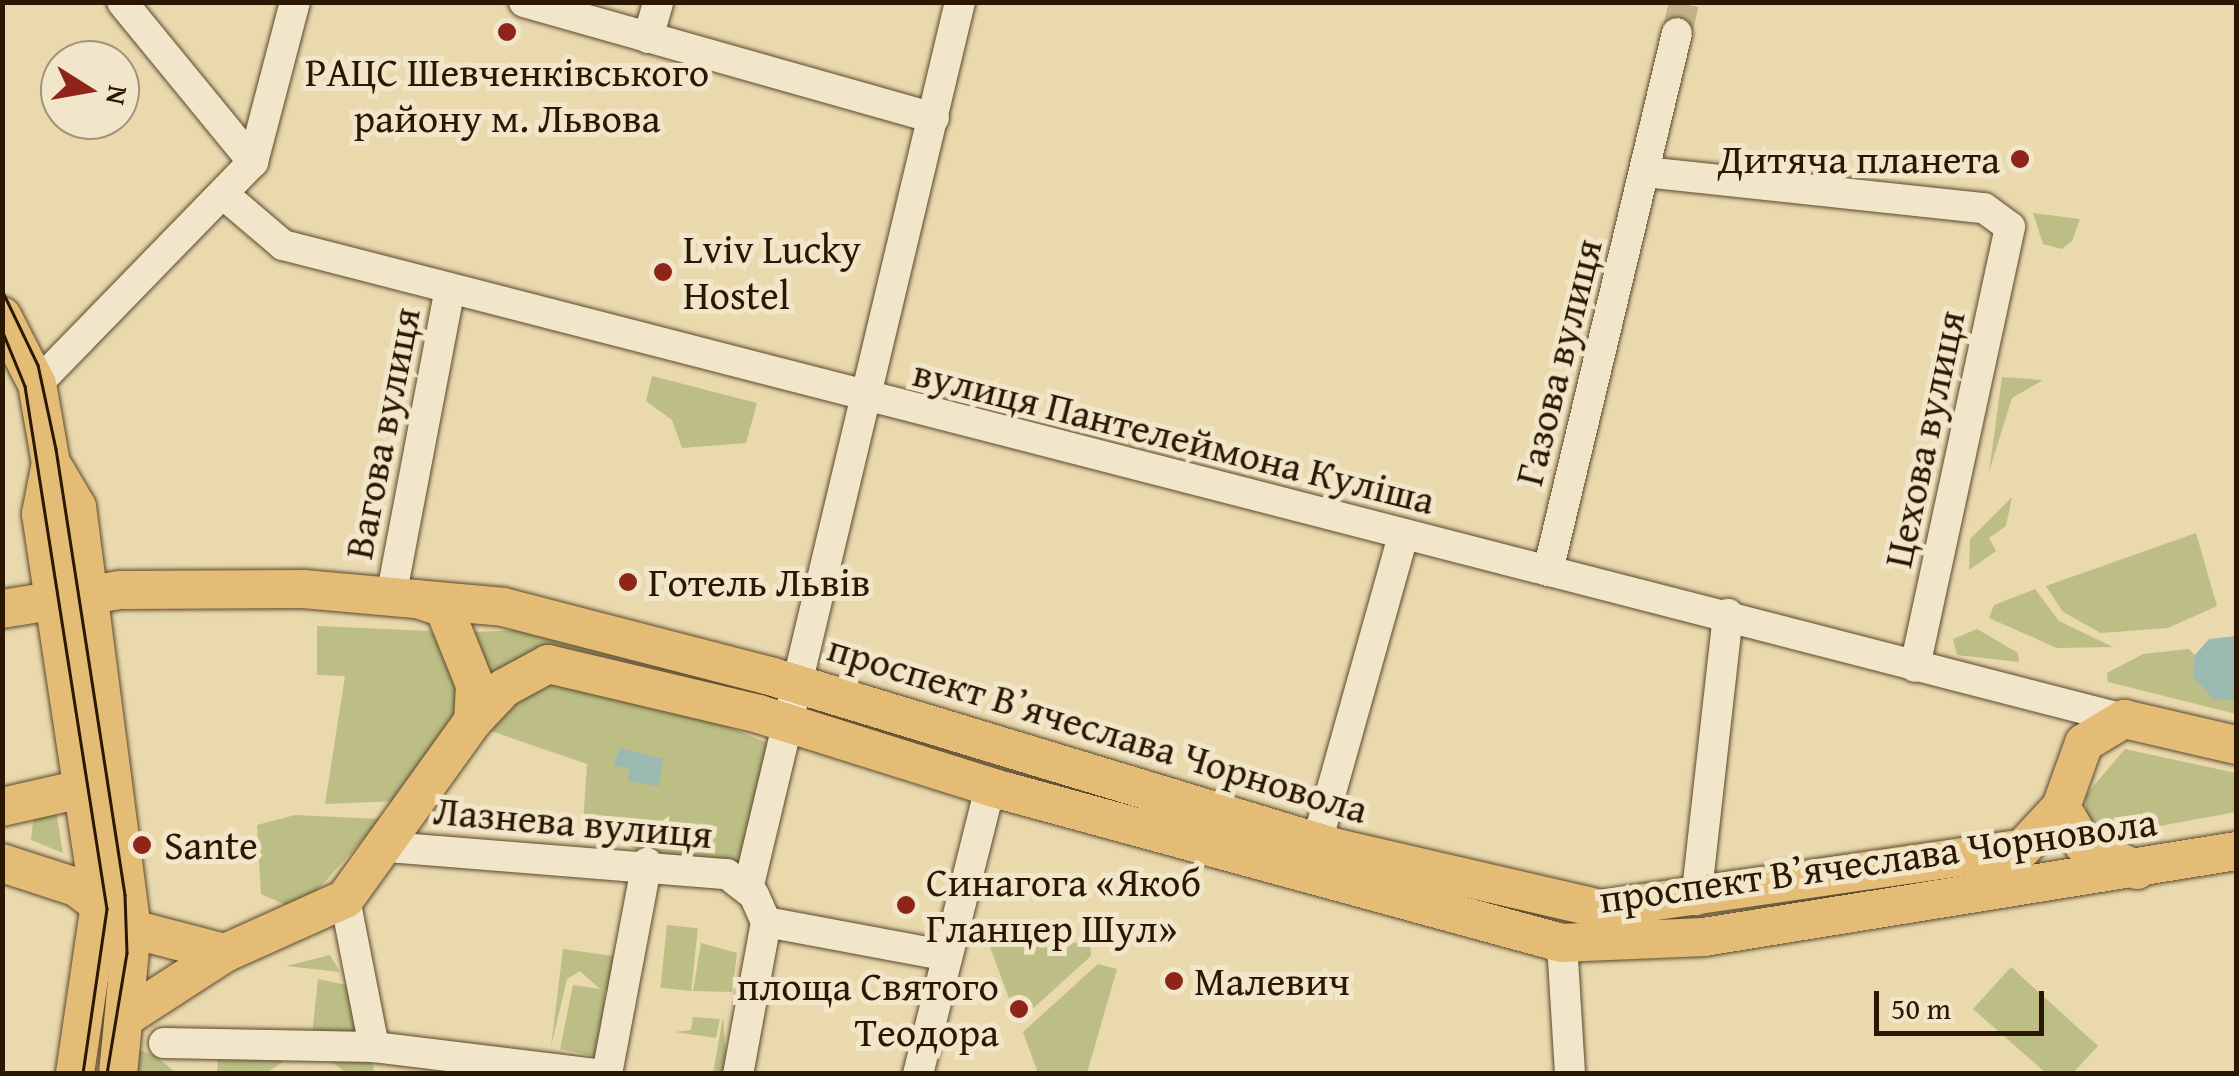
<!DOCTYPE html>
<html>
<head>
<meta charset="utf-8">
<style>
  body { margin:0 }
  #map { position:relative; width:2239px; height:1076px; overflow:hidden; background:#e9d9ad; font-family:"Gentium Book Plus",serif }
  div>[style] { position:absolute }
  .green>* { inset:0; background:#bcbe85; transform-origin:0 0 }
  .water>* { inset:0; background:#99b9b1 }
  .minor-tunnel>* { height:30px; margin-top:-15px; transform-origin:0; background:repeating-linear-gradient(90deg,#c3b28b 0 30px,transparent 0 45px) }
  .roads { filter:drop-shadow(0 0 2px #5b482d) drop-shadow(0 0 2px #5b482d) }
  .minor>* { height:30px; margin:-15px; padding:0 15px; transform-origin:15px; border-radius:15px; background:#f1e6ca }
  .major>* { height:38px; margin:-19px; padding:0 19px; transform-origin:19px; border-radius:19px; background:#e4bc76 }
  .tram>* { height:2.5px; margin:-1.25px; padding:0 1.25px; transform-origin:1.25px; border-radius:1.25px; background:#2c1702 }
  .dots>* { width:28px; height:28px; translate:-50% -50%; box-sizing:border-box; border:5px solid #f1e6ca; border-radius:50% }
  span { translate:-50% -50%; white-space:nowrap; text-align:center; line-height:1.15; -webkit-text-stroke:10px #f1e6ca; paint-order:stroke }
  .poi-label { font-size:40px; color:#2c1702 }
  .right { translate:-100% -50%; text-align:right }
  .left { translate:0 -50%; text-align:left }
  .street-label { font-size:40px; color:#2c1702 }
  .frame { position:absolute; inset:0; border:5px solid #2c1702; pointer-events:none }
  .north { position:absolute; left:40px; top:40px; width:100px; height:100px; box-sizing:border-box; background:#f1e6ca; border:2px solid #a2937a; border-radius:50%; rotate:101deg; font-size:28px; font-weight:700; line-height:40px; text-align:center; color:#2c1702 }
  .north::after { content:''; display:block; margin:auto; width:35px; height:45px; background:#8f2418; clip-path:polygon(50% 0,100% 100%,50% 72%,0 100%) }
  .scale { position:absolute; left:1874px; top:991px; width:170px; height:45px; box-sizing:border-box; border:5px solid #2c1702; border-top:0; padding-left:12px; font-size:30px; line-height:35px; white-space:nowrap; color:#2c1702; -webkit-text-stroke:8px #f1e6ca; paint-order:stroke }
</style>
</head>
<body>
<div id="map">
  <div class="green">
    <i style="clip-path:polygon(2033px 213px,2080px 219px,2072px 241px,2062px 249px,2043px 244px)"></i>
    <i style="clip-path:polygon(652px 376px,757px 403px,746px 443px,682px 448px,672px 420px,646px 401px)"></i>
    <i style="clip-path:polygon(2002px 377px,2043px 380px,2012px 398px,1989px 472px)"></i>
    <i style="clip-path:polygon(2012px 497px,2006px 526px,1989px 538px,1996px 551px,1969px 570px,1970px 539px)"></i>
    <i style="clip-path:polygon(2196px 533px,2217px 606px,2168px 628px,2101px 633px,2063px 612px,2046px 586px)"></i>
    <i style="clip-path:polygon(2035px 589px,2059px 621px,2113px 647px,2057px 648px,1989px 618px,1994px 605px)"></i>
    <i style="clip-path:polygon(317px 626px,430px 631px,446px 646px,458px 673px,456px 717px,399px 801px,325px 804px,345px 676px,317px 675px)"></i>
    <i style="clip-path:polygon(1977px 629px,2018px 653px,2019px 662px,1957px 655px,1953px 639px)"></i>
    <i style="clip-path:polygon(523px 630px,759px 688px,543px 649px,487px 679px,473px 632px)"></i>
    <i style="clip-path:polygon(2189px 649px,2236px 700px,2236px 714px,2108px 682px,2107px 673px,2143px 654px)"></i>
    <i style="clip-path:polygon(530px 676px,657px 698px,780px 748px,748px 867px,653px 858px,583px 824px,587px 764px,479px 727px)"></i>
    <i style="left:843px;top:716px;width:509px;height:9px;rotate:17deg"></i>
    <i style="clip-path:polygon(2125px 749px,2236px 773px,2236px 812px,2116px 834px,2088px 828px,2085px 796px)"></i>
    <i style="clip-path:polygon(55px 805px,63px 853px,31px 840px,34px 812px)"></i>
    <i style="clip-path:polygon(295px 815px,381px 819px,315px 893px,286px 905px,261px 894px,257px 825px)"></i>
    <i style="left:667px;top:925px;width:31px;height:63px;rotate:6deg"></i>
    <i style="clip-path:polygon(1090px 942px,1091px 956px,1018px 1022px,990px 947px)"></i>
    <i style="clip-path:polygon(701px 943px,737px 953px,732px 992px,693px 991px)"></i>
    <i style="clip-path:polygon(563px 949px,619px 957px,618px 994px,605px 991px,600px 1057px,560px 1049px,573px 985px,600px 989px,580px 971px,567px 979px,551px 1047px)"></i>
    <i style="clip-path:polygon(330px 955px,340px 972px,286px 966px)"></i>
    <i style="clip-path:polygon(1098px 964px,1117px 969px,1087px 1073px,1038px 1073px,1023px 1032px)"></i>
    <i style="clip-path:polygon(2011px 967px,2098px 1046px,2073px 1073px,2046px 1073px,1973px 1009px)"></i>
    <i style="clip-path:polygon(318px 979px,346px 985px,357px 1033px,312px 1035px)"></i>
    <i style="clip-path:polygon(723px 1016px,727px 1073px,713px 1074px)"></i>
    <i style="clip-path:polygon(693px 1017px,720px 1019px,716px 1038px,675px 1032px,691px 1030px)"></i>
    <i style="clip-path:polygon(133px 1048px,156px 1056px,176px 1073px,128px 1074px)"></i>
    <i style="clip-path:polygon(372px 1052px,374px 1073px,346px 1073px,327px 1058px)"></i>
    <i style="clip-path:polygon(292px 1056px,266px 1073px,217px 1074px,218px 1059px)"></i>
  </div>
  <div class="water">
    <i style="clip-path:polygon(2236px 636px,2236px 700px,2213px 699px,2193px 676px,2195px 655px,2209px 639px)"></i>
    <i style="clip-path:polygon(620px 748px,663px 759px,659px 786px,628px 781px,630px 769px,613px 765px)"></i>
  </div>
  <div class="minor-tunnel">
    <i style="left:1677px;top:33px;width:32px;rotate:-77deg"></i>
  </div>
  <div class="roads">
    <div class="minor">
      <i style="left:122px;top:2px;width:207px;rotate:50.7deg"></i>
      <i style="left:524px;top:2px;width:426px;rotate:15.8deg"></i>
      <i style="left:648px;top:38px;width:37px;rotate:-74deg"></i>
      <i style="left:1645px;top:172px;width:341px;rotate:6.1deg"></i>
      <i style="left:1984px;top:208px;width:32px;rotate:36deg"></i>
      <i style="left:2010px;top:227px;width:450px;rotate:102.2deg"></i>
      <i style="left:223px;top:194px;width:79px;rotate:40.4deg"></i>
      <i style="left:283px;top:245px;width:1901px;rotate:14.44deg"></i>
      <i style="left:37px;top:384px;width:310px;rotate:-45.8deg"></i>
      <i style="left:253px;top:162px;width:165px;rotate:-75.3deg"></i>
      <i style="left:1548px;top:571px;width:553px;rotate:-76.52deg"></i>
      <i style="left:392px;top:592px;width:309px;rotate:-79.2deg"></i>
      <i style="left:1317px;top:842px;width:318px;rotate:-74.3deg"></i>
      <i style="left:388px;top:847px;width:340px;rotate:4.6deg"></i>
      <i style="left:727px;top:874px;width:34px;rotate:38deg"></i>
      <i style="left:754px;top:895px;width:30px;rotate:66deg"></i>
      <i style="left:766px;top:922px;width:155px;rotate:100.4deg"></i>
      <i style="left:748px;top:889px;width:912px;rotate:-76.56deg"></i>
      <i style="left:345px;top:899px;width:151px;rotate:78.9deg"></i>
      <i style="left:1696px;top:900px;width:288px;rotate:-83.6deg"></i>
      <i style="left:766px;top:922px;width:184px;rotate:10.6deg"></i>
      <i style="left:1562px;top:943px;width:131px;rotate:86.5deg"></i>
      <i style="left:164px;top:1043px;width:210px;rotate:1.1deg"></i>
      <i style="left:374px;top:1047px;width:225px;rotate:6.9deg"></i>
      <i style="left:607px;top:1074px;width:215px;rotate:-79.3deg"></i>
      <i style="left:918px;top:1074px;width:296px;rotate:-75.9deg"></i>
    </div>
    <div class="major">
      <i style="left:2px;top:316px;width:76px;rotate:62.8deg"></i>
      <i style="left:37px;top:384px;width:80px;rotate:80deg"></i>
      <i style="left:51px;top:463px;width:52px;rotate:101.1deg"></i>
      <i style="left:41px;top:514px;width:394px;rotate:81.4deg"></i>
      <i style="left:100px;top:904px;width:172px;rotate:98.4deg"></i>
      <i style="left:51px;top:463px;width:51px;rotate:59.4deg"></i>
      <i style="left:77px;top:507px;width:426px;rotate:82.6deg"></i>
      <i style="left:132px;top:929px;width:146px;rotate:95.5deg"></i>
      <i style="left:417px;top:599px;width:28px;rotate:18deg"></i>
      <i style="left:444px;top:608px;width:83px;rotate:68.1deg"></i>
      <i style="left:475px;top:685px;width:36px;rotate:93deg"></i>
      <i style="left:2px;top:609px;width:121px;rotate:-9.1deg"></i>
      <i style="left:121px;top:590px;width:182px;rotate:-0.3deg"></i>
      <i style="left:303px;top:589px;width:201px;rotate:5.1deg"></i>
      <i style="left:503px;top:607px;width:276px;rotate:14.5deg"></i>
      <i style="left:770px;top:676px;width:593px;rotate:16.88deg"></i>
      <i style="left:1337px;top:848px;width:271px;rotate:13deg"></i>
      <i style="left:1601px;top:909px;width:426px;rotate:-8.2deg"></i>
      <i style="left:2023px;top:848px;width:56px;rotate:-47.2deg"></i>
      <i style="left:2061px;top:807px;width:68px;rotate:-70.2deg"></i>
      <i style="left:2084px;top:743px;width:47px;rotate:-31deg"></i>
      <i style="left:2124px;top:719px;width:115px;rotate:13.1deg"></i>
      <i style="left:2px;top:807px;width:109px;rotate:-12.8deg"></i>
      <i style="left:2061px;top:807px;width:43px;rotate:59.3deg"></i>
      <i style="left:2083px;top:844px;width:60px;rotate:25.7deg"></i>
      <i style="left:2px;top:863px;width:78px;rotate:18deg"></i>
      <i style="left:76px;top:887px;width:70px;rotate:36.9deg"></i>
      <i style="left:132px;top:929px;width:96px;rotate:14.5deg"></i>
      <i style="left:129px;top:1015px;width:114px;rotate:-32.9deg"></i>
      <i style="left:225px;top:953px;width:132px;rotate:-24.2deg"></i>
      <i style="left:345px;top:899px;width:219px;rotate:-54.3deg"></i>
      <i style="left:473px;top:721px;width:45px;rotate:-46.8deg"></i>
      <i style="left:504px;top:688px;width:50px;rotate:-28.6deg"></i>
      <i style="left:548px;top:664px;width:217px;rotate:13.3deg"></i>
      <i style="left:759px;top:714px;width:242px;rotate:17.5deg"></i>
      <i style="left:990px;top:787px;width:593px;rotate:15.26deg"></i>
      <i style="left:1562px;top:943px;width:142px;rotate:-2.4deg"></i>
      <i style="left:1704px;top:937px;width:539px;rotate:-9.18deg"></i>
    </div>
  </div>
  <div class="tram">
    <i style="left:2px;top:290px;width:83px;rotate:64.4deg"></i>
    <i style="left:38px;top:365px;width:86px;rotate:77.9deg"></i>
    <i style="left:56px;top:449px;width:451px;rotate:81.2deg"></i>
    <i style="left:125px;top:895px;width:58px;rotate:88deg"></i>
    <i style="left:127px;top:953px;width:123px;rotate:99.4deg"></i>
    <i style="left:2px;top:330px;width:61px;rotate:67.7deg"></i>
    <i style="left:25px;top:386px;width:529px;rotate:81.09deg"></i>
    <i style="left:107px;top:909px;width:167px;rotate:98.3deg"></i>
  </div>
  <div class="dots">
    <i style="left:507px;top:32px;background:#8f2418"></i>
    <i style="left:2020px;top:159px;background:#8f2418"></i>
    <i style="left:663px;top:272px;background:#8f2418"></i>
    <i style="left:628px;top:582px;background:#8f2418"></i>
    <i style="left:142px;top:845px;background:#8f2418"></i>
    <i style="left:906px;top:905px;background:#8f2418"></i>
    <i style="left:1174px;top:981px;background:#8f2418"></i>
    <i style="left:1019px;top:1009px;background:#8f2418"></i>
  </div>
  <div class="poi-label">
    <span style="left:507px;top:95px">РАЦС Шевченківського<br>району м. Львова</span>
    <span class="right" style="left:2000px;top:159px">Дитяча планета</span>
    <span class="left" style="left:683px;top:272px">Lviv Lucky<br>Hostel</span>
    <span class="left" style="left:648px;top:582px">Готель Львів</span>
    <span class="left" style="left:164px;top:845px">Sante</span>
    <span class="left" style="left:926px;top:905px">Синагога «Якоб<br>Гланцер Шул»</span>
    <span class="left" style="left:1194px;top:981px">Малевич</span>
    <span class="right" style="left:999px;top:1009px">площа Святого<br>Теодора</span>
  </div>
  <div class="street-label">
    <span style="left:1558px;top:362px;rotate:-76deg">Газова вулиця</span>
    <span style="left:382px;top:433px;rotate:-79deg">Вагова вулиця</span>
    <span style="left:1174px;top:436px;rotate:14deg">вулиця Пантелеймона Куліша</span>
    <span style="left:1924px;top:439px;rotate:-78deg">Цехова вулиця</span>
    <span style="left:1098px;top:728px;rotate:17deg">проспект Вʼячеслава Чорновола</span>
    <span style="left:573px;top:822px;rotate:5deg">Лазнева вулиця</span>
    <span style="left:1878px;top:860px;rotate:-8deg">проспект Вʼячеслава Чорновола</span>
  </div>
  <div class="frame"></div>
  <div class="north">N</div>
  <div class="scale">50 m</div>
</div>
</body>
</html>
